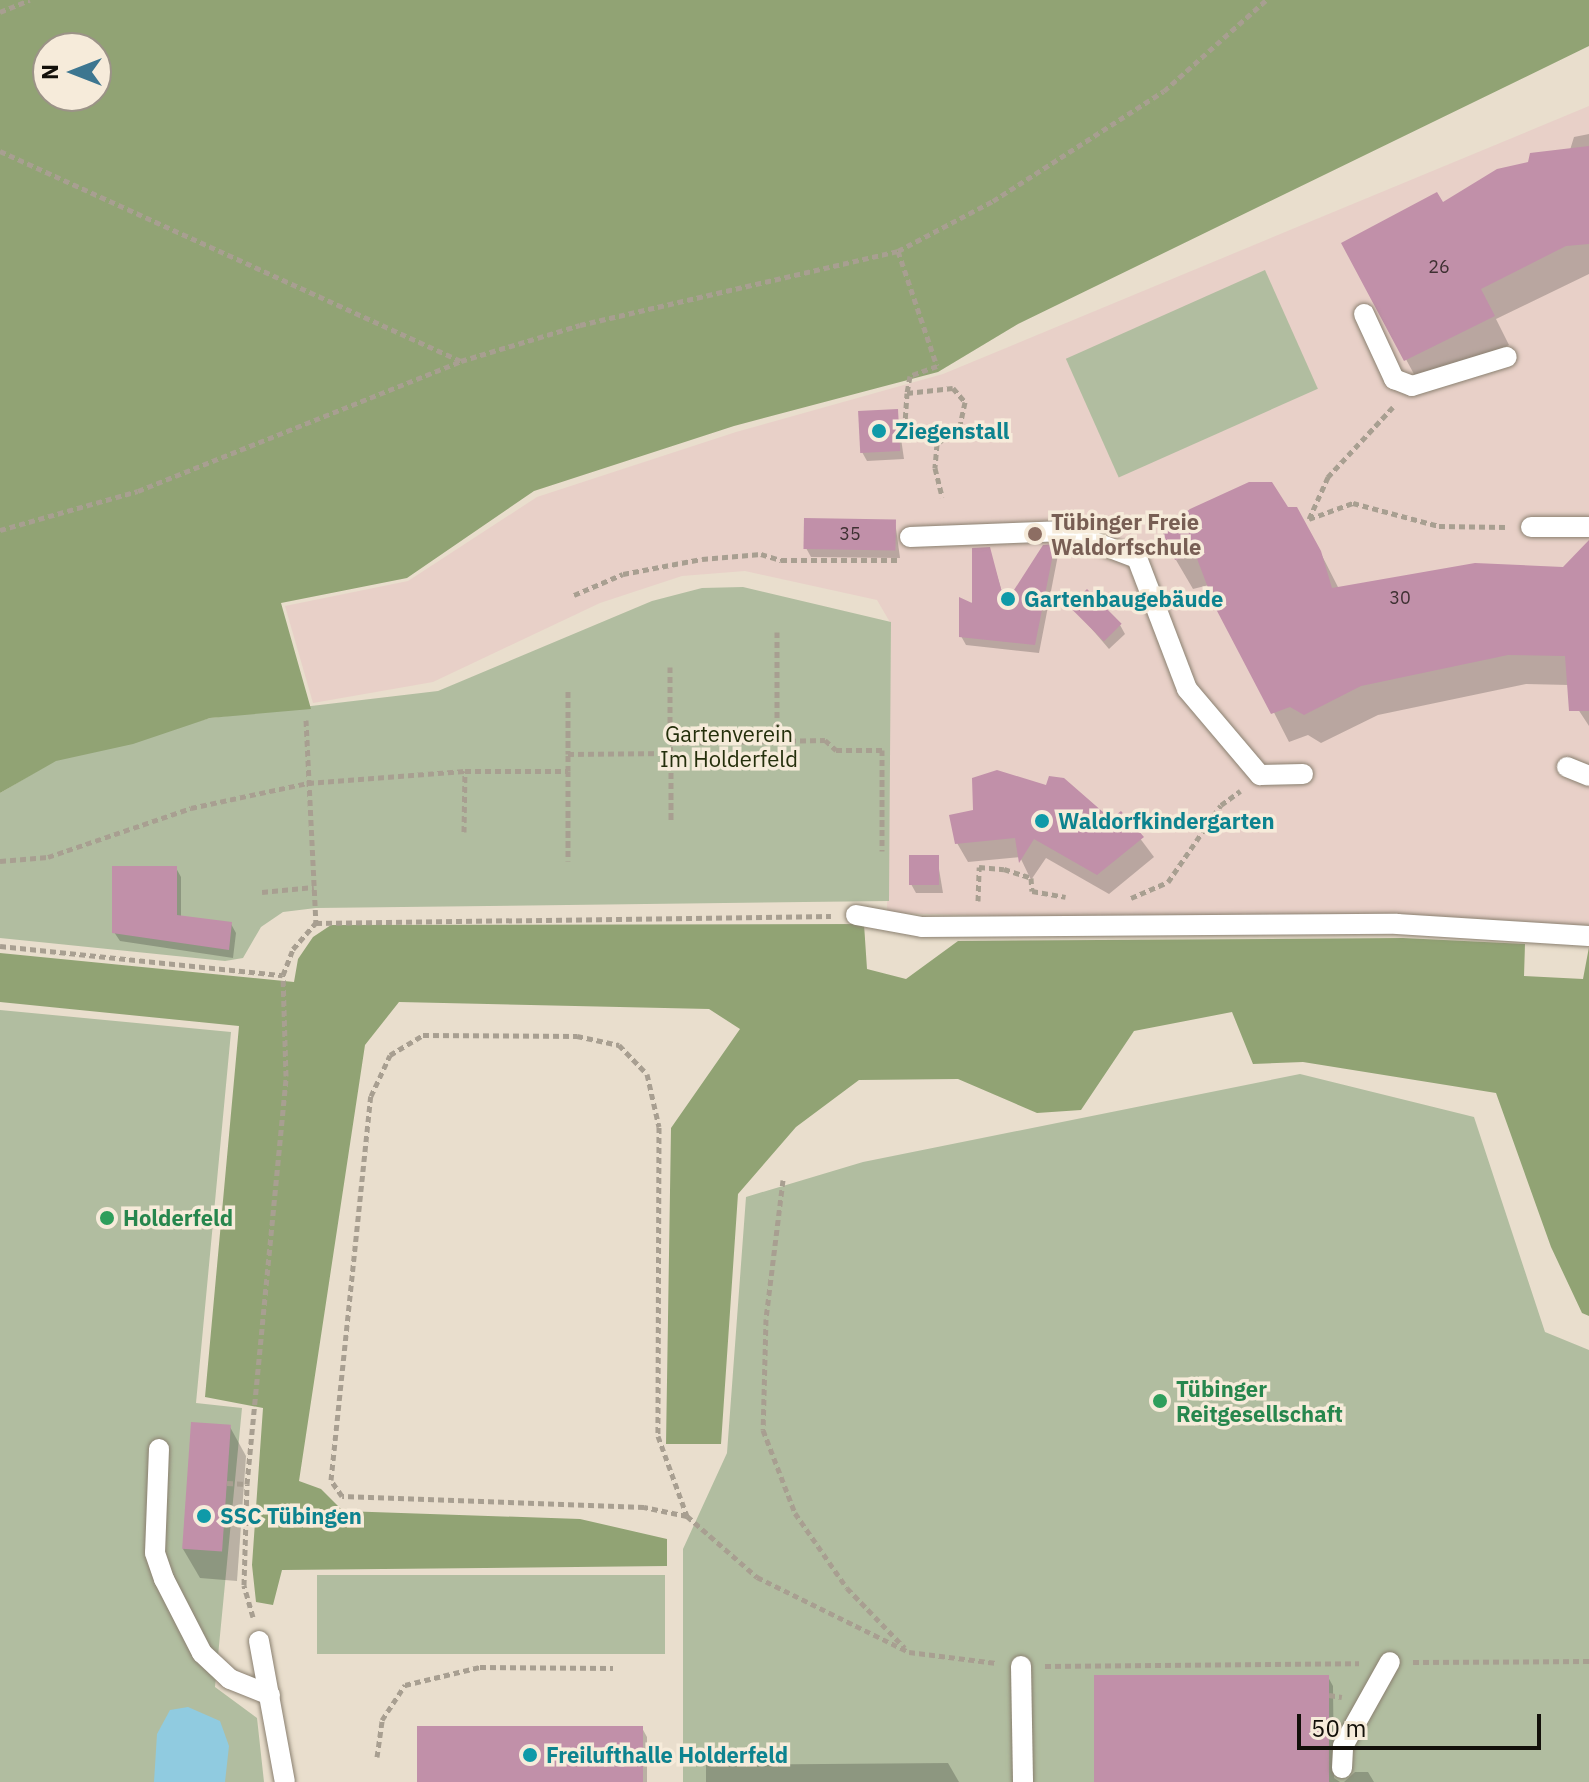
<!DOCTYPE html>
<html>
<head>
<meta charset="utf-8">
<style>
  body { margin:0 }
  #map { position:relative; width:1589px; height:1782px; overflow:hidden; background:#e9decd; font-family:"IBM Plex Sans",sans-serif }
  div>[style] { position:absolute }
  .education>* { inset:0; background:#e8d0c8 }
  .green>* { inset:0; background:#b1bda0; transform-origin:0 0 }
  .forest>* { inset:0; background:#91a374 }
  .water>* { inset:0; background:#90cbe0 }
  .shadow>* { inset:0; background:#0003 }
  .building>* { inset:0; background:#c190a9; transform-origin:0 0 }
  .path>* { height:5px; margin-top:-2.5px; transform-origin:0; background:repeating-linear-gradient(90deg,#a89f91 0 6px,transparent 0 10px) }
  .roads { filter:drop-shadow(0 0 2px #8a8070) drop-shadow(0 0 2px #8a8070) }
  .service>* { height:20px; margin:-10px; padding:0 10px; transform-origin:10px; border-radius:10px; background:#fff }
  .dots>* { width:22px; height:22px; translate:-50% -50%; box-sizing:border-box; border:4px solid #f6ebda; border-radius:50% }
  span { translate:-50% -50%; white-space:nowrap; text-align:center; line-height:1.15; -webkit-text-stroke:7px #f6ebda; paint-order:stroke }
  .number-label { font-size:18px; color:#3e3032 }
  .number-label span { -webkit-text-stroke-width:0 }
  .culture-label { font-size:22px; color:#0d838f; font-weight:700 }
  .left { translate:0 -50%; text-align:left }
  .education-label { font-size:22px; color:#785e54; font-weight:700 }
  .park-label { font-size:22px; color:#242f0b }
  .leisure-label { font-size:22px; color:#27864d; font-weight:700 }
  .north { position:absolute; left:32px; top:32px; width:80px; height:80px; box-sizing:border-box; background:#f6ebda; border:2px solid #9b9387; border-radius:50%; rotate:270deg; font-size:22px; font-weight:700; line-height:32px; text-align:center; color:#13100a }
  .north::after { content:''; display:block; margin:auto; width:28px; height:36px; background:#3d7690; clip-path:polygon(50% 0,100% 100%,50% 72%,0 100%) }
  .scale { position:absolute; left:1297px; top:1714px; width:244px; height:36px; box-sizing:border-box; border:4px solid #13100a; border-top:0; padding-left:10px; font-size:24px; line-height:28px; white-space:nowrap; color:#13100a; -webkit-text-stroke:6px #f6ebda; paint-order:stroke }
</style>
</head>
<body>
<div id="map">
  <div class="education">
    <i style="clip-path:polygon(1589px 106px,1589px 932px,887px 913px,891px 624px,877px 600px,745px 571px,682px 576px,600px 603px,433px 682px,313px 703px,285px 606px,408px 581px,537px 497px,736px 432px,943px 374px)"></i>
  </div>
  <div class="green">
    <i style="left:1265px;top:270px;width:130px;height:218px;rotate:66deg"></i>
    <i style="clip-path:polygon(743px 587px,891px 622px,889px 901px,316px 908px,283px 912px,261px 927px,243px 958px,225px 961px,0 938px,0 793px,56px 760px,210px 718px,438px 691px,652px 601px,702px 588px)"></i>
    <i style="clip-path:polygon(0 1010px,231px 1032px,196px 1403px,242px 1408px,215px 1687px,257px 1718px,264px 1782px,0 1782px)"></i>
    <i style="clip-path:polygon(1300px 1074px,1474px 1117px,1545px 1332px,1589px 1350px,1589px 1782px,683px 1782px,683px 1549px,727px 1453px,746px 1197px,863px 1162px)"></i>
    <i style="left:317px;top:1575px;width:348px;height:79px"></i>
  </div>
  <div class="forest">
    <i style="clip-path:polygon(evenodd,0 0,1589px 0,1589px 46px,1018px 324px,938px 372px,734px 426px,534px 491px,407px 578px,281px 603px,311px 709px,210px 718px,133px 744px,56px 761px,0 793px,0 0,96px 48px,96px 96px,48px 96px,48px 48px,96px 48px)"></i>
    <i style="clip-path:polygon(864px 924px,867px 969px,906px 979px,958px 941px,1403px 938px,1525px 944px,1524px 976px,1583px 979px,1589px 947px,1589px 1316px,1582px 1313px,1551px 1247px,1496px 1093px,1303px 1062px,1253px 1064px,1232px 1012px,1134px 1031px,1081px 1110px,1037px 1113px,958px 1079px,859px 1080px,796px 1127px,738px 1194px,721px 1444px,666px 1444px,671px 1128px,740px 1029px,709px 1009px,399px 1002px,365px 1045px,299px 1481px,321px 1489px,343px 1511px,580px 1519px,667px 1539px,667px 1566px,282px 1570px,273px 1605px,256px 1602px,252px 1565px,263px 1408px,205px 1397px,239px 1026px,0 1002px,0 953px,294px 982px,298px 959px,313px 937px,331px 925px)"></i>
  </div>
  <div class="water">
    <i style="clip-path:polygon(188px 1707px,220px 1721px,229px 1746px,225px 1782px,154px 1782px,157px 1734px,170px 1710px)"></i>
  </div>
  <div class="shadow">
    <i style="clip-path:polygon(1589px 134px,1589px 274px,1496px 319px,1509px 345px,1422px 389px,1344px 244px,1570px 150px,1574px 137px)"></i>
    <i style="clip-path:polygon(897px 411px,904px 459px,867px 461px,862px 452px)"></i>
    <i style="clip-path:polygon(1287px 509px,1313px 538px,1339px 589px,1564px 569px,1589px 558px,1589px 726px,1570px 697px,1569px 685px,1526px 684px,1378px 715px,1321px 743px,1308px 735px,1289px 742px,1209px 585px,1193px 589px,1176px 560px)"></i>
    <i style="clip-path:polygon(895px 521px,900px 558px,811px 557px,806px 548px)"></i>
    <i style="clip-path:polygon(1053px 546px,1058px 555px,1039px 653px,966px 645px,961px 636px,989px 549px,1006px 605px)"></i>
    <i style="clip-path:polygon(1072px 606px,1120px 625px,1125px 634px,1109px 649px)"></i>
    <i style="clip-path:polygon(997px 772px,1111px 822px,1121px 813px,1154px 857px,1109px 894px,1046px 858px,1031px 880px,1020px 857px,968px 862px,957px 843px,975px 812px,974px 779px)"></i>
    <i style="clip-path:polygon(937px 857px,943px 893px,916px 893px,911px 884px)"></i>
    <i style="clip-path:polygon(176px 868px,181px 877px,181px 918px,231px 924px,236px 933px,233px 958px,120px 941px,114px 932px)"></i>
    <i style="clip-path:polygon(230px 1427px,246px 1456px,237px 1581px,200px 1578px,183px 1549px)"></i>
    <i style="clip-path:polygon(1328px 1677px,1333px 1686px,1334px 1778px,1340px 1782px,1097px 1782px)"></i>
    <i style="clip-path:polygon(642px 1728px,647px 1737px,647px 1782px,419px 1782px)"></i>
    <i style="clip-path:polygon(948px 1763px,959px 1782px,706px 1782px,706px 1765px)"></i>
    <i style="clip-path:polygon(1355px 1772px,1368px 1772px,1374px 1782px,1344px 1782px)"></i>
  </div>
  <div class="building">
    <i style="clip-path:polygon(1589px 146px,1589px 244px,1566px 246px,1481px 289px,1495px 316px,1404px 361px,1341px 243px,1437px 192px,1443px 202px,1497px 169px,1528px 162px,1530px 153px)"></i>
    <i style="left:898px;top:409px;width:42px;height:40px;rotate:87deg"></i>
    <i style="clip-path:polygon(1249px 482px,1272px 482px,1288px 507px,1297px 507px,1321px 551px,1332px 588px,1475px 563px,1563px 567px,1589px 540px,1589px 711px,1569px 711px,1565px 656px,1508px 655px,1361px 686px,1304px 715px,1290px 707px,1271px 714px,1216px 609px,1196px 556px,1175px 560px,1162px 531px,1190px 509px)"></i>
    <i style="left:804px;top:518px;width:92px;height:31px;rotate:1deg"></i>
    <i style="clip-path:polygon(1055px 544px,1035px 645px,959px 637px,959px 597px,972px 603px,972px 548px,990px 547px,1005px 604px,1043px 545px)"></i>
    <i style="left:1087px;top:589px;width:49px;height:25px;rotate:45deg"></i>
    <i style="clip-path:polygon(997px 770px,1046px 785px,1049px 776px,1064px 778px,1111px 819px,1121px 811px,1144px 837px,1097px 875px,1034px 839px,1019px 863px,1015px 838px,955px 844px,949px 815px,973px 810px,972px 778px)"></i>
    <i style="left:909px;top:855px;width:30px;height:30px"></i>
    <i style="clip-path:polygon(112px 866px,177px 866px,177px 915px,232px 922px,229px 950px,112px 933px)"></i>
    <i style="left:191px;top:1422px;width:40px;height:127px;rotate:4deg"></i>
    <i style="left:1329px;top:1675px;width:107px;height:235px;rotate:90deg"></i>
    <i style="left:643px;top:1726px;width:56px;height:226px;rotate:90deg"></i>
  </div>
  <div class="path">
    <i style="left:0;top:12px;width:32px;rotate:-22deg"></i>
    <i style="left:0;top:151px;width:507px;rotate:24.49deg"></i>
    <i style="left:898px;top:251px;width:121px;rotate:71.3deg"></i>
    <i style="left:937px;top:366px;width:29px;rotate:160deg"></i>
    <i style="left:910px;top:376px;width:17px;rotate:100deg"></i>
    <i style="left:907px;top:393px;width:46px;rotate:-6.2deg"></i>
    <i style="left:953px;top:388px;width:18px;rotate:49deg"></i>
    <i style="left:965px;top:402px;width:25px;rotate:102deg"></i>
    <i style="left:960px;top:426px;width:29px;rotate:142deg"></i>
    <i style="left:937px;top:444px;width:24px;rotate:95deg"></i>
    <i style="left:935px;top:468px;width:30px;rotate:76deg"></i>
    <i style="left:1393px;top:407px;width:96px;rotate:132.9deg"></i>
    <i style="left:1328px;top:477px;width:46px;rotate:114.3deg"></i>
    <i style="left:1309px;top:519px;width:47px;rotate:-20deg"></i>
    <i style="left:1353px;top:503px;width:89px;rotate:15deg"></i>
    <i style="left:1439px;top:526px;width:67px;rotate:0.9deg"></i>
    <i style="left:904px;top:438px;width:45px;rotate:-86.2deg"></i>
    <i style="left:0;top:530px;width:143px;rotate:-15.8deg"></i>
    <i style="left:138px;top:491px;width:348px;rotate:-21.9deg"></i>
    <i style="left:461px;top:361px;width:124px;rotate:-16.8deg"></i>
    <i style="left:580px;top:325px;width:326px;rotate:-13.1deg"></i>
    <i style="left:898px;top:251px;width:107px;rotate:-27.8deg"></i>
    <i style="left:993px;top:201px;width:203px;rotate:-32.8deg"></i>
    <i style="left:1164px;top:91px;width:137px;rotate:-41.7deg"></i>
    <i style="left:574px;top:595px;width:53px;rotate:-23.2deg"></i>
    <i style="left:623px;top:574px;width:80px;rotate:-10.8deg"></i>
    <i style="left:702px;top:559px;width:59px;rotate:-4.8deg"></i>
    <i style="left:761px;top:554px;width:21px;rotate:17deg"></i>
    <i style="left:781px;top:560px;width:117px"></i>
    <i style="left:777px;top:632px;width:108px;rotate:90deg"></i>
    <i style="left:670px;top:667px;width:76px;rotate:90deg"></i>
    <i style="left:568px;top:691px;width:63px;rotate:90deg"></i>
    <i style="left:306px;top:720px;width:203px;rotate:87.2deg"></i>
    <i style="left:671px;top:753px;width:67px;rotate:90deg"></i>
    <i style="left:568px;top:771px;width:90px;rotate:90deg"></i>
    <i style="left:464px;top:832px;width:61px;rotate:-89.1deg"></i>
    <i style="left:0;top:861px;width:48px;rotate:-4.8deg"></i>
    <i style="left:48px;top:857px;width:151px;rotate:-18.9deg"></i>
    <i style="left:191px;top:808px;width:120px;rotate:-12.1deg"></i>
    <i style="left:308px;top:783px;width:157px;rotate:-4.4deg"></i>
    <i style="left:465px;top:771px;width:103px"></i>
    <i style="left:568px;top:771px;width:17px;rotate:-90deg"></i>
    <i style="left:568px;top:754px;width:103px;rotate:-0.6deg"></i>
    <i style="left:671px;top:753px;width:10px;rotate:-96deg"></i>
    <i style="left:670px;top:743px;width:155px;rotate:-1.1deg"></i>
    <i style="left:825px;top:740px;width:15px;rotate:42deg"></i>
    <i style="left:836px;top:750px;width:46px"></i>
    <i style="left:882px;top:750px;width:101px;rotate:90deg"></i>
    <i style="left:262px;top:892px;width:52px;rotate:-5.5deg"></i>
    <i style="left:1131px;top:898px;width:40px;rotate:-23.4deg"></i>
    <i style="left:1168px;top:882px;width:93px;rotate:-55.5deg"></i>
    <i style="left:1221px;top:805px;width:24px;rotate:-36deg"></i>
    <i style="left:978px;top:901px;width:34px;rotate:-88deg"></i>
    <i style="left:979px;top:867px;width:25px;rotate:5deg"></i>
    <i style="left:1004px;top:869px;width:28px;rotate:18deg"></i>
    <i style="left:1031px;top:878px;width:13px;rotate:86deg"></i>
    <i style="left:1032px;top:891px;width:34px;rotate:10deg"></i>
    <i style="left:0;top:946px;width:284px;rotate:5.9deg"></i>
    <i style="left:783px;top:1180px;width:140px;rotate:97deg"></i>
    <i style="left:766px;top:1319px;width:111px;rotate:91.5deg"></i>
    <i style="left:763px;top:1430px;width:89px;rotate:68.9deg"></i>
    <i style="left:795px;top:1513px;width:91px;rotate:55.3deg"></i>
    <i style="left:847px;top:1588px;width:83px;rotate:46deg"></i>
    <i style="left:227px;top:1483px;width:20px;rotate:3deg"></i>
    <i style="left:687px;top:1516px;width:44px;rotate:-168.2deg"></i>
    <i style="left:644px;top:1507px;width:302px;rotate:-177.9deg"></i>
    <i style="left:342px;top:1496px;width:19px;rotate:-125deg"></i>
    <i style="left:331px;top:1480px;width:386px;rotate:-84.1deg"></i>
    <i style="left:371px;top:1096px;width:45px;rotate:-65.1deg"></i>
    <i style="left:390px;top:1055px;width:39px;rotate:-31deg"></i>
    <i style="left:423px;top:1035px;width:154px;rotate:0.4deg"></i>
    <i style="left:577px;top:1036px;width:43px;rotate:12.1deg"></i>
    <i style="left:619px;top:1045px;width:40px;rotate:46deg"></i>
    <i style="left:647px;top:1074px;width:54px;rotate:77.2deg"></i>
    <i style="left:659px;top:1127px;width:309px;rotate:90.2deg"></i>
    <i style="left:658px;top:1436px;width:85px;rotate:70.1deg"></i>
    <i style="left:687px;top:1516px;width:93px;rotate:41.1deg"></i>
    <i style="left:757px;top:1577px;width:169px;rotate:26.3deg"></i>
    <i style="left:909px;top:1652px;width:88px;rotate:7.2deg"></i>
    <i style="left:253px;top:1617px;width:33px;rotate:-106deg"></i>
    <i style="left:244px;top:1585px;width:101px;rotate:-88.3deg"></i>
    <i style="left:247px;top:1484px;width:410px;rotate:-84.5deg"></i>
    <i style="left:286px;top:1076px;width:101px;rotate:-91.7deg"></i>
    <i style="left:283px;top:975px;width:28px;rotate:-69deg"></i>
    <i style="left:293px;top:949px;width:35px;rotate:-49deg"></i>
    <i style="left:316px;top:923px;width:515px;rotate:-0.78deg"></i>
    <i style="left:1413px;top:1662px;width:176px;rotate:-0.3deg"></i>
    <i style="left:1045px;top:1666px;width:314px;rotate:-0.5deg"></i>
    <i style="left:1329px;top:1695px;width:13px;rotate:9deg"></i>
    <i style="left:377px;top:1757px;width:37px;rotate:-82deg"></i>
    <i style="left:382px;top:1720px;width:42px;rotate:-56.7deg"></i>
    <i style="left:405px;top:1685px;width:77px;rotate:-13.5deg"></i>
    <i style="left:480px;top:1667px;width:133px;rotate:0.4deg"></i>
  </div>
  <div class="roads">
    <div class="service">
      <i style="left:1364px;top:314px;width:72px;rotate:65.2deg"></i>
      <i style="left:1394px;top:379px;width:19px;rotate:21deg"></i>
      <i style="left:1412px;top:386px;width:99px;rotate:-17deg"></i>
      <i style="left:1531px;top:527px;width:58px"></i>
      <i style="left:910px;top:537px;width:155px;rotate:-2.2deg"></i>
      <i style="left:1065px;top:531px;width:77px;rotate:20.6deg"></i>
      <i style="left:1137px;top:558px;width:140px;rotate:69.1deg"></i>
      <i style="left:1187px;top:689px;width:113px;rotate:49.7deg"></i>
      <i style="left:1260px;top:775px;width:43px;rotate:-1.3deg"></i>
      <i style="left:1567px;top:767px;width:24px;rotate:22deg"></i>
      <i style="left:856px;top:915px;width:67px;rotate:10.3deg"></i>
      <i style="left:922px;top:927px;width:475px;rotate:-0.4deg"></i>
      <i style="left:1397px;top:924px;width:192px;rotate:3.6deg"></i>
      <i style="left:159px;top:1449px;width:104px;rotate:92.2deg"></i>
      <i style="left:155px;top:1553px;width:28px;rotate:71deg"></i>
      <i style="left:164px;top:1579px;width:83px;rotate:62.8deg"></i>
      <i style="left:202px;top:1653px;width:38px;rotate:43deg"></i>
      <i style="left:230px;top:1679px;width:43px;rotate:21.8deg"></i>
      <i style="left:259px;top:1641px;width:143px;rotate:79.6deg"></i>
      <i style="left:1021px;top:1666px;width:116px;rotate:89deg"></i>
      <i style="left:1342px;top:1768px;width:22px;rotate:-87deg"></i>
      <i style="left:1343px;top:1746px;width:96px;rotate:-60.8deg"></i>
    </div>
  </div>
  <div class="dots">
    <i style="left:879px;top:431px;background:#0f9aa8"></i>
    <i style="left:1035px;top:534px;background:#8d6e63"></i>
    <i style="left:1008px;top:599px;background:#0f9aa8"></i>
    <i style="left:1042px;top:821px;background:#0f9aa8"></i>
    <i style="left:107px;top:1218px;background:#2e9e5b"></i>
    <i style="left:1160px;top:1401px;background:#2e9e5b"></i>
    <i style="left:204px;top:1516px;background:#0f9aa8"></i>
    <i style="left:530px;top:1755px;background:#0f9aa8"></i>
  </div>
  <div class="number-label">
    <span style="left:1439px;top:267px">26</span>
    <span style="left:850px;top:534px">35</span>
    <span style="left:1400px;top:598px">30</span>
  </div>
  <div class="culture-label">
    <span class="left" style="left:895px;top:431px">Ziegenstall</span>
    <span class="left" style="left:1024px;top:599px">Gartenbaugebäude</span>
    <span class="left" style="left:1058px;top:821px">Waldorfkindergarten</span>
    <span class="left" style="left:220px;top:1516px">SSC Tübingen</span>
    <span class="left" style="left:546px;top:1755px">Freilufthalle Holderfeld</span>
  </div>
  <div class="education-label">
    <span class="left" style="left:1051px;top:534px">Tübinger Freie<br>Waldorfschule</span>
  </div>
  <div class="park-label">
    <span style="left:729px;top:746px">Gartenverein<br>Im Holderfeld</span>
  </div>
  <div class="leisure-label">
    <span class="left" style="left:123px;top:1218px">Holderfeld</span>
    <span class="left" style="left:1176px;top:1401px">Tübinger<br>Reitgesellschaft</span>
  </div>
  <div class="north">N</div>
  <div class="scale">50 m</div>
</div>
</body>
</html>
